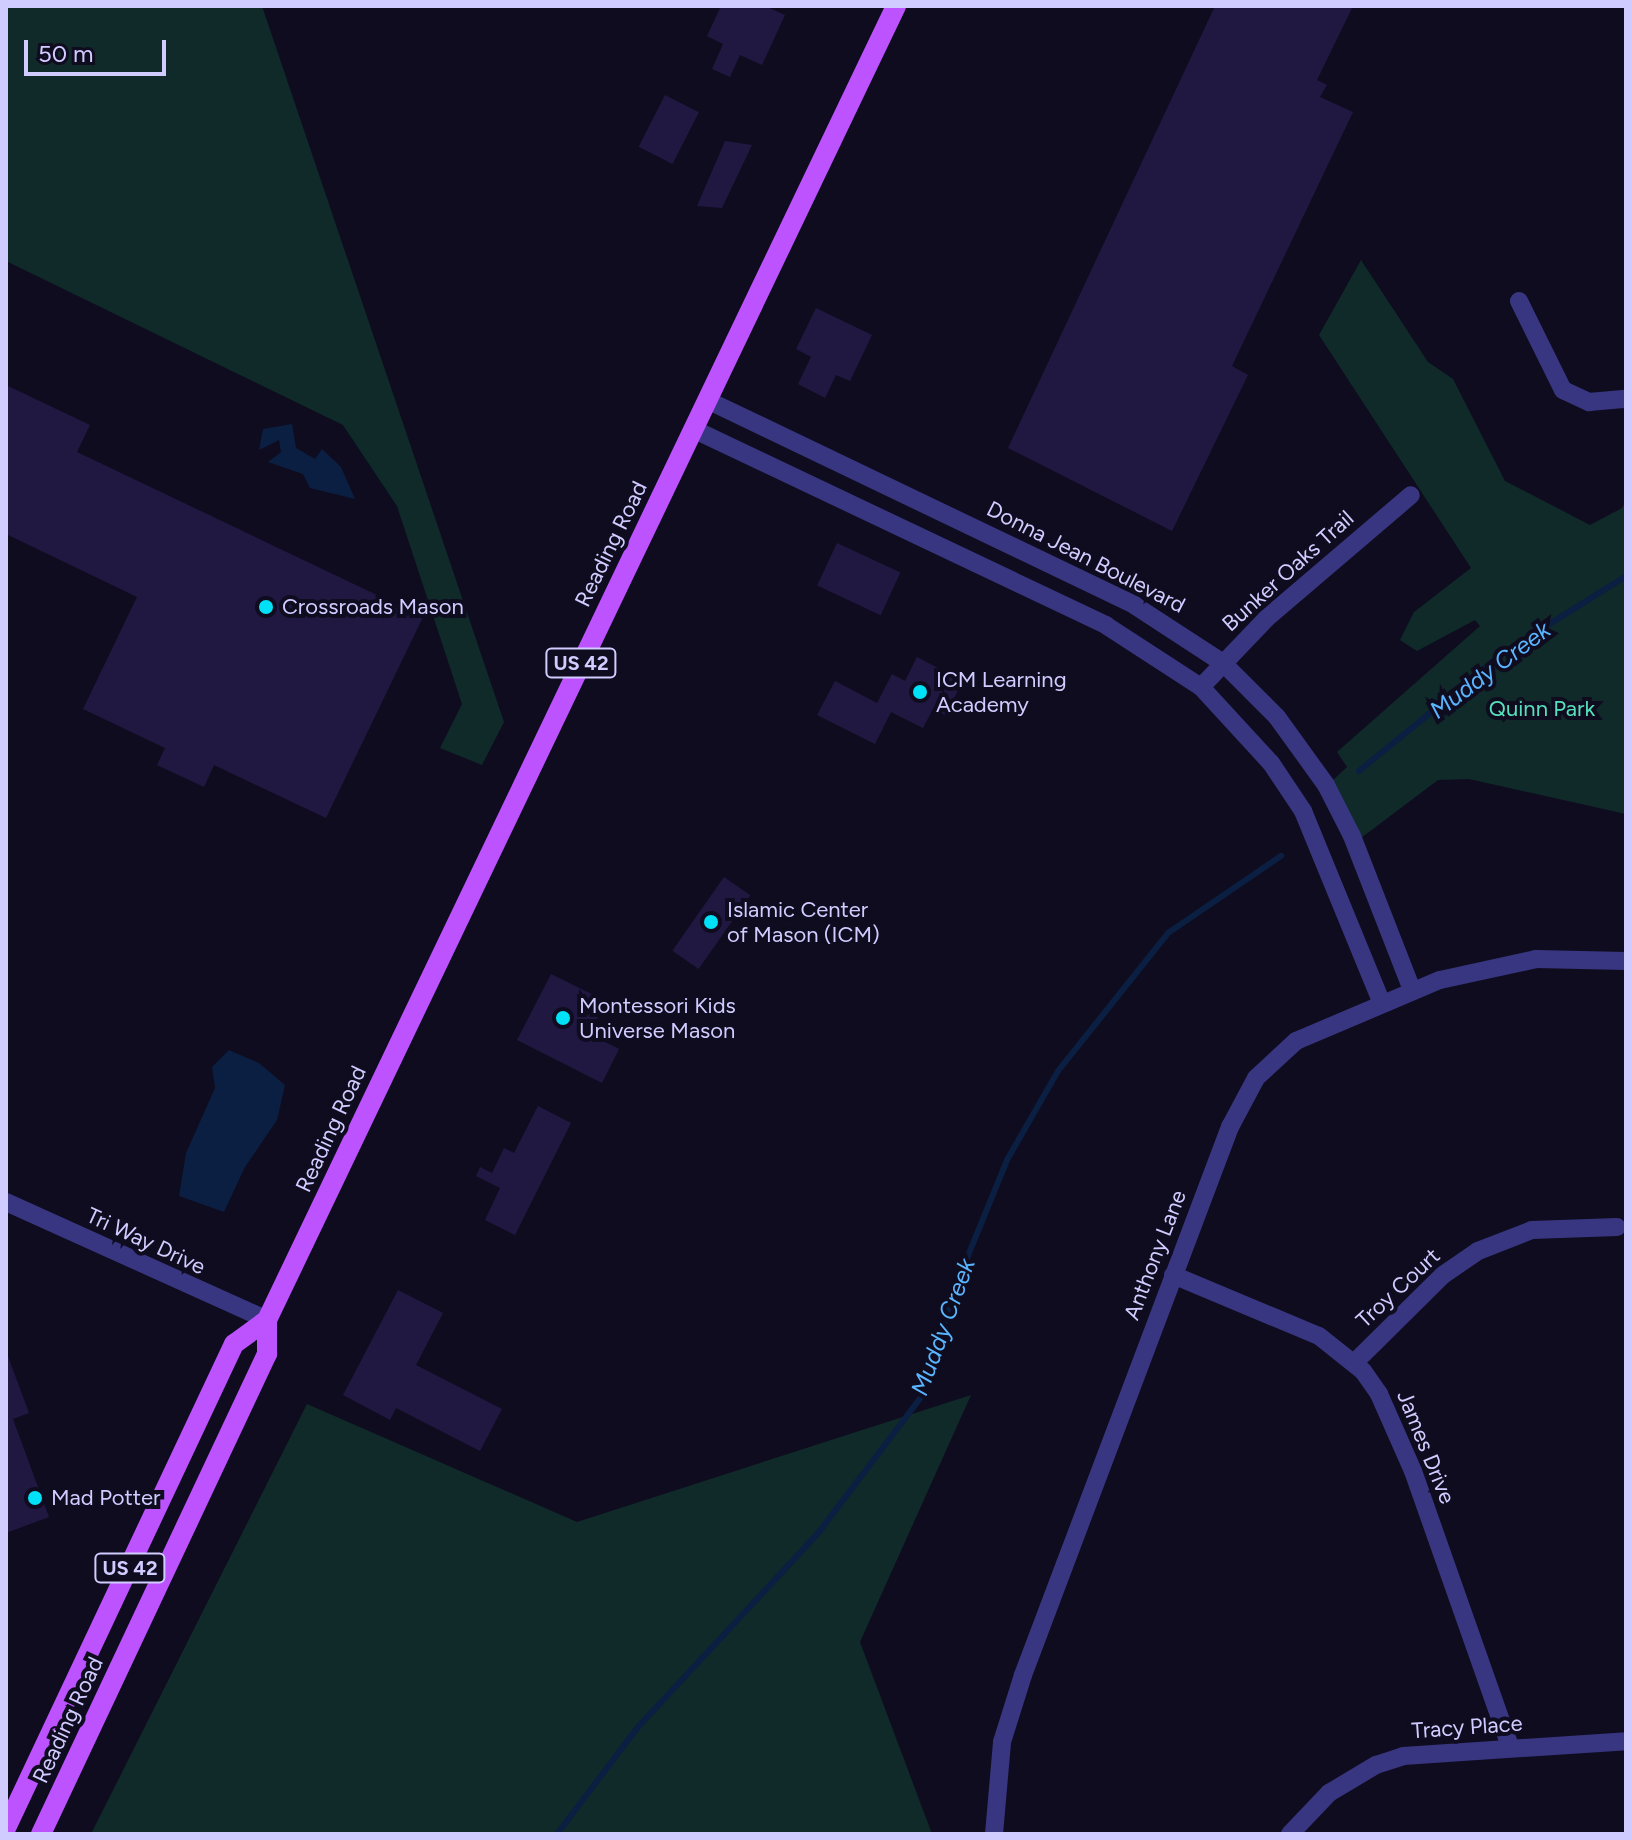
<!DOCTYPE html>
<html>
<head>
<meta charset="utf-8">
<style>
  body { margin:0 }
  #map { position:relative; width:1632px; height:1840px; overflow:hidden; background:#0f0c20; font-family:Figtree,sans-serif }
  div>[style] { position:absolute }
  .green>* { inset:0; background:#0f2a29 }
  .water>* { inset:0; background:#0a1f41 }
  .stream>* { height:6px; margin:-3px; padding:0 3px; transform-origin:3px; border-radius:3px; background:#0a1f41 }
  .building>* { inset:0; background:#201841; transform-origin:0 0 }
  .street>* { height:18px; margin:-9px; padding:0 9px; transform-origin:9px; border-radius:9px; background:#383680 }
  .primary>* { height:20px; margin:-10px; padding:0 10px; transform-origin:10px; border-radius:10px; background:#bc53ff }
  .dots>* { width:22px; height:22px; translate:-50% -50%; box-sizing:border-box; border:4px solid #0f0c20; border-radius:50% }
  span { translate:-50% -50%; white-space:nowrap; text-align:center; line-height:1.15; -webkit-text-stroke:8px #0f0c20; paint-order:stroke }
  .shield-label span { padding:2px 6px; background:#0f0c20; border:2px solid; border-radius:6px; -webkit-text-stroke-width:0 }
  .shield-label { font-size:20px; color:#d1ccff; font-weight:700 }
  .street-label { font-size:22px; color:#d1ccff }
  .poi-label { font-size:22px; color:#d1ccff }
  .left { translate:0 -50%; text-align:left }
  .park-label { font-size:22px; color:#56e1bc }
  .water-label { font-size:24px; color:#5ab5ff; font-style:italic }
  .frame { position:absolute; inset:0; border:8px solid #d1ccff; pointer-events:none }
  .scale { position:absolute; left:24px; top:40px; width:142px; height:36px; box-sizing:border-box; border:4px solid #d1ccff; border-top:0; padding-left:10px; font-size:24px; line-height:28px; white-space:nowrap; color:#d1ccff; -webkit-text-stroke:6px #0f0c20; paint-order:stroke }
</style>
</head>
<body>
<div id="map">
  <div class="green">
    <i style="clip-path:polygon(6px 6px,262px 6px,504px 722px,482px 765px,440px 748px,462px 704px,397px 506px,343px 425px,6px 261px)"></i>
    <i style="clip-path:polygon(1361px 260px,1428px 362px,1453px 379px,1505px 481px,1590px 525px,1622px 508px,1626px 500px,1626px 814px,1469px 779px,1438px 780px,1361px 838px,1333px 780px,1347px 767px,1337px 752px,1480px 626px,1475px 620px,1417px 651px,1400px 640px,1414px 612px,1471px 568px,1319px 335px)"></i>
    <i style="clip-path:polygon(971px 1395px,860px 1642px,932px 1834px,91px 1834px,307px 1404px,577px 1522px)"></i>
  </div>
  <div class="water">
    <i style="clip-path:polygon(292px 424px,296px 448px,315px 459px,322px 449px,341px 467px,355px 499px,310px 488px,303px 474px,268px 462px,281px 452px,279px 440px,259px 450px,263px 429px)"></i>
    <i style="clip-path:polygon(229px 1050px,259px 1063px,285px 1085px,277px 1120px,245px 1167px,224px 1212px,179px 1196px,186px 1153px,215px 1088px,212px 1067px)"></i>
  </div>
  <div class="stream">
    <i style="left:1359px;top:771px;width:188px;rotate:-39.2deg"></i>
    <i style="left:1505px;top:652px;width:143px;rotate:-32.1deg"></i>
    <i style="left:557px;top:1834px;width:134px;rotate:-52.9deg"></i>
    <i style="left:638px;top:1727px;width:266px;rotate:-47.1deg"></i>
    <i style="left:819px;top:1532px;width:174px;rotate:-52.9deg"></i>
    <i style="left:924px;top:1393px;width:107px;rotate:-73.8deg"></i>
    <i style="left:954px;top:1290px;width:140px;rotate:-67.8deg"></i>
    <i style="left:1007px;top:1160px;width:103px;rotate:-60.2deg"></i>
    <i style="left:1058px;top:1071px;width:176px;rotate:-51.4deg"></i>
    <i style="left:1168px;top:933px;width:137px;rotate:-34.3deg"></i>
  </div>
  <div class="building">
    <i style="clip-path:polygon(721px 6px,765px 6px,785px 15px,762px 65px,740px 55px,730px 77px,712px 69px,723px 44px,707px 36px)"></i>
    <i style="clip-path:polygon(1215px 6px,1353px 6px,1317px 80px,1327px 85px,1320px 97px,1353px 112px,1232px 366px,1248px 375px,1172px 531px,1008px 448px)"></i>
    <i style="left:665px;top:95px;width:38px;height:58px;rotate:27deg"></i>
    <i style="clip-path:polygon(725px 141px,752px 145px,722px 208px,697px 206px)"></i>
    <i style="clip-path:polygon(816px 308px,872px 335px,850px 381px,836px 375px,825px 398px,798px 384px,811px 357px,796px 349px)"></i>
    <i style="clip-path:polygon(6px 385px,90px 425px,77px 452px,423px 617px,326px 818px,214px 765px,204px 787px,157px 765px,165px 748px,83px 709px,137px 597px,6px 534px)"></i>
    <i style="left:837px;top:543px;width:70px;height:47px;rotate:25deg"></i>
    <i style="clip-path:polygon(917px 657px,963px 681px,945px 715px,933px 709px,923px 728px,891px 712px,875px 744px,817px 715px,835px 681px,877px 703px,892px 674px,905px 681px)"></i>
    <i style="left:724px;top:877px;width:32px;height:90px;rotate:35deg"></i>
    <i style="clip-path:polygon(551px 974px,606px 1001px,589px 1034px,619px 1049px,602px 1083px,517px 1040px)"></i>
    <i style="clip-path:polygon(538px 1106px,571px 1123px,515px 1235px,485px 1220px,500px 1188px,476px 1176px,480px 1167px,492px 1173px,504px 1148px,514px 1153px)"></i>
    <i style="clip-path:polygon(398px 1290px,443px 1313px,416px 1365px,502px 1409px,480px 1451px,396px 1408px,390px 1420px,343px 1395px)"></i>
    <i style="clip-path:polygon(6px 1351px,29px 1413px,13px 1419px,49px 1517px,6px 1533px)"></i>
  </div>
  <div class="street">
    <i style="left:1519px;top:301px;width:99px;rotate:63.7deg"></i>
    <i style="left:1563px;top:390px;width:29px;rotate:25deg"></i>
    <i style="left:1589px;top:402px;width:37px;rotate:-5deg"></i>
    <i style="left:707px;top:400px;width:474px;rotate:25.6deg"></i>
    <i style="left:1134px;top:605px;width:106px;rotate:33.1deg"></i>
    <i style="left:1223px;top:663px;width:76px;rotate:45deg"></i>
    <i style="left:1277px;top:717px;width:84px;rotate:54.2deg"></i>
    <i style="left:1326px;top:785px;width:57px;rotate:63deg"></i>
    <i style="left:1352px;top:836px;width:165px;rotate:68.7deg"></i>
    <i style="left:693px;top:429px;width:458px;rotate:25.4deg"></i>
    <i style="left:1107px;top:626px;width:112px;rotate:33deg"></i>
    <i style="left:1201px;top:687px;width:103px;rotate:47.4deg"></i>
    <i style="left:1271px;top:763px;width:58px;rotate:56.3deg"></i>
    <i style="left:1303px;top:811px;width:205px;rotate:67.7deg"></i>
    <i style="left:1201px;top:687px;width:95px;rotate:-46.3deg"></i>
    <i style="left:1267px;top:618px;width:189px;rotate:-40.5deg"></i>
    <i style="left:6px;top:1202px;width:286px;rotate:24.3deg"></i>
    <i style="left:1173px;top:1275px;width:158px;rotate:22.7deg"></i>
    <i style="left:1319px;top:1336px;width:56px;rotate:38.5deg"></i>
    <i style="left:1363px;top:1371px;width:28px;rotate:55deg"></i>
    <i style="left:1379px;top:1394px;width:84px;rotate:66.2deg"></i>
    <i style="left:1413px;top:1471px;width:293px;rotate:70.6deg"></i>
    <i style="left:1354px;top:1363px;width:125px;rotate:-44.7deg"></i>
    <i style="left:1443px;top:1275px;width:42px;rotate:-34.4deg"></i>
    <i style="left:1478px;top:1251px;width:58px;rotate:-21.3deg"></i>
    <i style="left:1532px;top:1230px;width:85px;rotate:-2deg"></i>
    <i style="left:994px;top:1834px;width:92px;rotate:-85deg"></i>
    <i style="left:1002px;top:1742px;width:70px;rotate:-72.6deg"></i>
    <i style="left:1023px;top:1675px;width:586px;rotate:-69.31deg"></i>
    <i style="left:1230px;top:1127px;width:55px;rotate:-62deg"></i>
    <i style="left:1256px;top:1078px;width:54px;rotate:-42.8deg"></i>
    <i style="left:1296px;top:1041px;width:156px;rotate:-23deg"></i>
    <i style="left:1440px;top:980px;width:98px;rotate:-12.3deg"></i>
    <i style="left:1536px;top:959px;width:90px;rotate:1.3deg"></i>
    <i style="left:1290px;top:1834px;width:57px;rotate:-46.4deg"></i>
    <i style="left:1329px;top:1793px;width:55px;rotate:-30.8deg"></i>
    <i style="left:1376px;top:1765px;width:28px;rotate:-18deg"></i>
    <i style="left:1403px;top:1756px;width:224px;rotate:-3.8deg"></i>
  </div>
  <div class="primary">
    <i style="left:6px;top:1828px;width:535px;rotate:-64.78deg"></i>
    <i style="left:234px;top:1344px;width:41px;rotate:-36deg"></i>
    <i style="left:41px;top:1834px;width:531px;rotate:-64.79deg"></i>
    <i style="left:267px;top:1354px;width:34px;rotate:-90deg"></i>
    <i style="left:267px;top:1320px;width:1457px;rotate:-64.42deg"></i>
  </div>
  <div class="dots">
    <i style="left:266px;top:607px;background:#00e1f7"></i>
    <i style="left:920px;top:692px;background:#00e1f7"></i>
    <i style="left:711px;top:922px;background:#00e1f7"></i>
    <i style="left:563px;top:1018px;background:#00e1f7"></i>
    <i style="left:35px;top:1498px;background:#00e1f7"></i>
  </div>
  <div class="shield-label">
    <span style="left:581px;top:663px">US 42</span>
    <span style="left:130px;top:1568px">US 42</span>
  </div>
  <div class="street-label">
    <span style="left:611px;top:544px;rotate:-64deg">Reading Road</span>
    <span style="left:1086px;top:557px;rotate:27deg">Donna Jean Boulevard</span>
    <span style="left:1288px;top:571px;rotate:-42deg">Bunker Oaks Trail</span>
    <span style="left:331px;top:1129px;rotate:-65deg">Reading Road</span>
    <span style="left:146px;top:1241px;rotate:25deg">Tri Way Drive</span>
    <span style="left:1155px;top:1255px;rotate:-69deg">Anthony Lane</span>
    <span style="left:1398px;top:1288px;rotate:-43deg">Troy Court</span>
    <span style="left:1426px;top:1447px;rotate:68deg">James Drive</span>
    <span style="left:68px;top:1720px;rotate:-65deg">Reading Road</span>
    <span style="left:1467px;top:1727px;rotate:-4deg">Tracy Place</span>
  </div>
  <div class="poi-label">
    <span class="left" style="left:282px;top:607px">Crossroads Mason</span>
    <span class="left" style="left:936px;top:692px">ICM Learning<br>Academy</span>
    <span class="left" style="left:727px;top:922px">Islamic Center<br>of Mason (ICM)</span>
    <span class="left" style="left:579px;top:1018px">Montessori Kids<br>Universe Mason</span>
    <span class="left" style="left:51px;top:1498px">Mad Potter</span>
  </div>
  <div class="park-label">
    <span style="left:1542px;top:709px">Quinn Park</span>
  </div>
  <div class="water-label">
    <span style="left:1490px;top:670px;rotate:-37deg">Muddy Creek</span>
    <span style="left:943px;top:1327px;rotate:-70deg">Muddy Creek</span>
  </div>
  <div class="frame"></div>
  <div class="scale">50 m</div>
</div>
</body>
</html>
